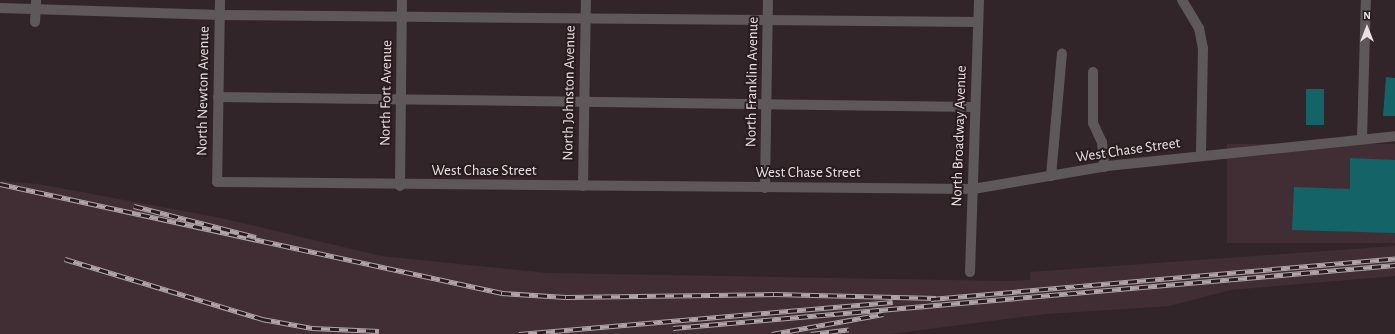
<!DOCTYPE html>
<html>
<head>
<meta charset="utf-8">
<style>
  body { margin:0 }
  #map { position:relative; width:1395px; height:334px; overflow:hidden; background:#322529; font-family:"Alegreya Sans",sans-serif }
  div>[style] { position:absolute }
  .built>* { inset:0; background:#412e34; transform-origin:0 0 }
  .building>* { inset:0; background:#136367; transform-origin:0 0 }
  .minor>* { height:10px; margin:-5px; padding:0 5px; transform-origin:5px; border-radius:5px; background:#5f585a }
  .rail>* { height:4.5px; margin-top:-2.25px; transform-origin:0; background:repeating-linear-gradient(90deg,#281c1f 0 9px,#afa5a8 0 18px); box-sizing:border-box; border-block:1px solid #afa5a8 }
  span { translate:-50% -50%; white-space:nowrap; text-align:center; line-height:1.15; -webkit-text-stroke:4px #281c1f; paint-order:stroke }
  .street-label { font-size:15px; color:#eae1e4 }
  .north { position:absolute; left:1347px; top:8px; width:40px; height:40px; -webkit-text-stroke:3px #281c1f; paint-order:stroke; rotate:0deg; font-size:11px; font-weight:700; line-height:16px; text-align:center; color:#eae1e4 }
  .north::after { content:''; display:block; margin:auto; width:14px; height:18px; background:#eae1e4; clip-path:polygon(50% 0,100% 100%,50% 72%,0 100%) }
</style>
</head>
<body>
<div id="map">
  <div class="built">
    <i style="left:1395px;top:144px;width:99px;height:168px;rotate:90deg"></i>
    <i style="clip-path:polygon(0 181px,38px 184px,221px 218px,381px 256px,548px 273px,1007px 281px,1030px 280px,1030px 272px,1395px 246px,1395px 276px,1230px 290px,1170px 306px,1046px 314px,890px 334px,0 334px)"></i>
  </div>
  <div class="building">
    <i style="clip-path:polygon(1386px 77px,1395px 78px,1395px 116px,1383px 116px)"></i>
    <i style="left:1306px;top:89px;width:18px;height:36px"></i>
    <i style="clip-path:polygon(1350px 158px,1395px 160px,1395px 233px,1292px 230px,1294px 187px,1350px 189px)"></i>
  </div>
  <div class="minor">
    <i style="left:220px;top:0;width:182px;rotate:90.9deg"></i>
    <i style="left:217px;top:182px;width:756px;rotate:0.53deg"></i>
    <i style="left:973px;top:189px;width:136px;rotate:-9.7deg"></i>
    <i style="left:1107px;top:166px;width:290px;rotate:-5.9deg"></i>
    <i style="left:1182px;top:0;width:33px;rotate:59deg"></i>
    <i style="left:1199px;top:28px;width:20px;rotate:79deg"></i>
    <i style="left:1203px;top:48px;width:107px;rotate:91.1deg"></i>
    <i style="left:0;top:8px;width:220px;rotate:1.8deg"></i>
    <i style="left:220px;top:15px;width:757px;rotate:0.53deg"></i>
    <i style="left:35px;top:22px;width:22px;rotate:-87deg"></i>
    <i style="left:1093px;top:72px;width:51px;rotate:90deg"></i>
    <i style="left:1093px;top:123px;width:21px;rotate:65deg"></i>
    <i style="left:1102px;top:142px;width:25px;rotate:85deg"></i>
    <i style="left:218px;top:97px;width:757px;rotate:0.76deg"></i>
    <i style="left:1362px;top:139px;width:139px;rotate:-88.4deg"></i>
    <i style="left:1051px;top:176px;width:123px;rotate:-84.9deg"></i>
    <i style="left:400px;top:186px;width:186px;rotate:-89.4deg"></i>
    <i style="left:583px;top:186px;width:186px;rotate:-89.1deg"></i>
    <i style="left:765px;top:188px;width:188px;rotate:-89.1deg"></i>
    <i style="left:970px;top:272px;width:272px;rotate:-88.1deg"></i>
  </div>
  <div class="rail">
    <i style="left:0;top:184px;width:514px;rotate:12.25deg"></i>
    <i style="left:502px;top:293px;width:64px;rotate:3.6deg"></i>
    <i style="left:566px;top:297px;width:208px;rotate:-0.8deg"></i>
    <i style="left:774px;top:294px;width:162px;rotate:1.4deg"></i>
    <i style="left:134px;top:206px;width:126px;rotate:14.3deg"></i>
    <i style="left:65px;top:259px;width:206px;rotate:16.9deg"></i>
    <i style="left:262px;top:319px;width:51px;rotate:10.2deg"></i>
    <i style="left:312px;top:328px;width:67px;rotate:2.6deg"></i>
    <i style="left:931px;top:299px;width:466px;rotate:-5deg"></i>
    <i style="left:673px;top:328px;width:725px;rotate:-4.99deg"></i>
    <i style="left:519px;top:334px;width:375px;rotate:-4.9deg"></i>
    <i style="left:772px;top:334px;width:113px;rotate:-10.2deg"></i>
    <i style="left:811px;top:334px;width:38px;rotate:-7deg"></i>
  </div>
  <div class="street-label">
    <span style="left:752px;top:82px;rotate:-89deg">North Franklin Avenue</span>
    <span style="left:203px;top:91px;rotate:-89deg">North Newton Avenue</span>
    <span style="left:386px;top:93px;rotate:-89deg">North Fort Avenue</span>
    <span style="left:569px;top:93px;rotate:-89deg">North Johnston Avenue</span>
    <span style="left:959px;top:136px;rotate:-88deg">North Broadway Avenue</span>
    <span style="left:1128px;top:150px;rotate:-8deg">West Chase Street</span>
    <span style="left:484px;top:171px">West Chase Street</span>
    <span style="left:808px;top:173px">West Chase Street</span>
  </div>
  <div class="north">N</div>
</div>
</body>
</html>
